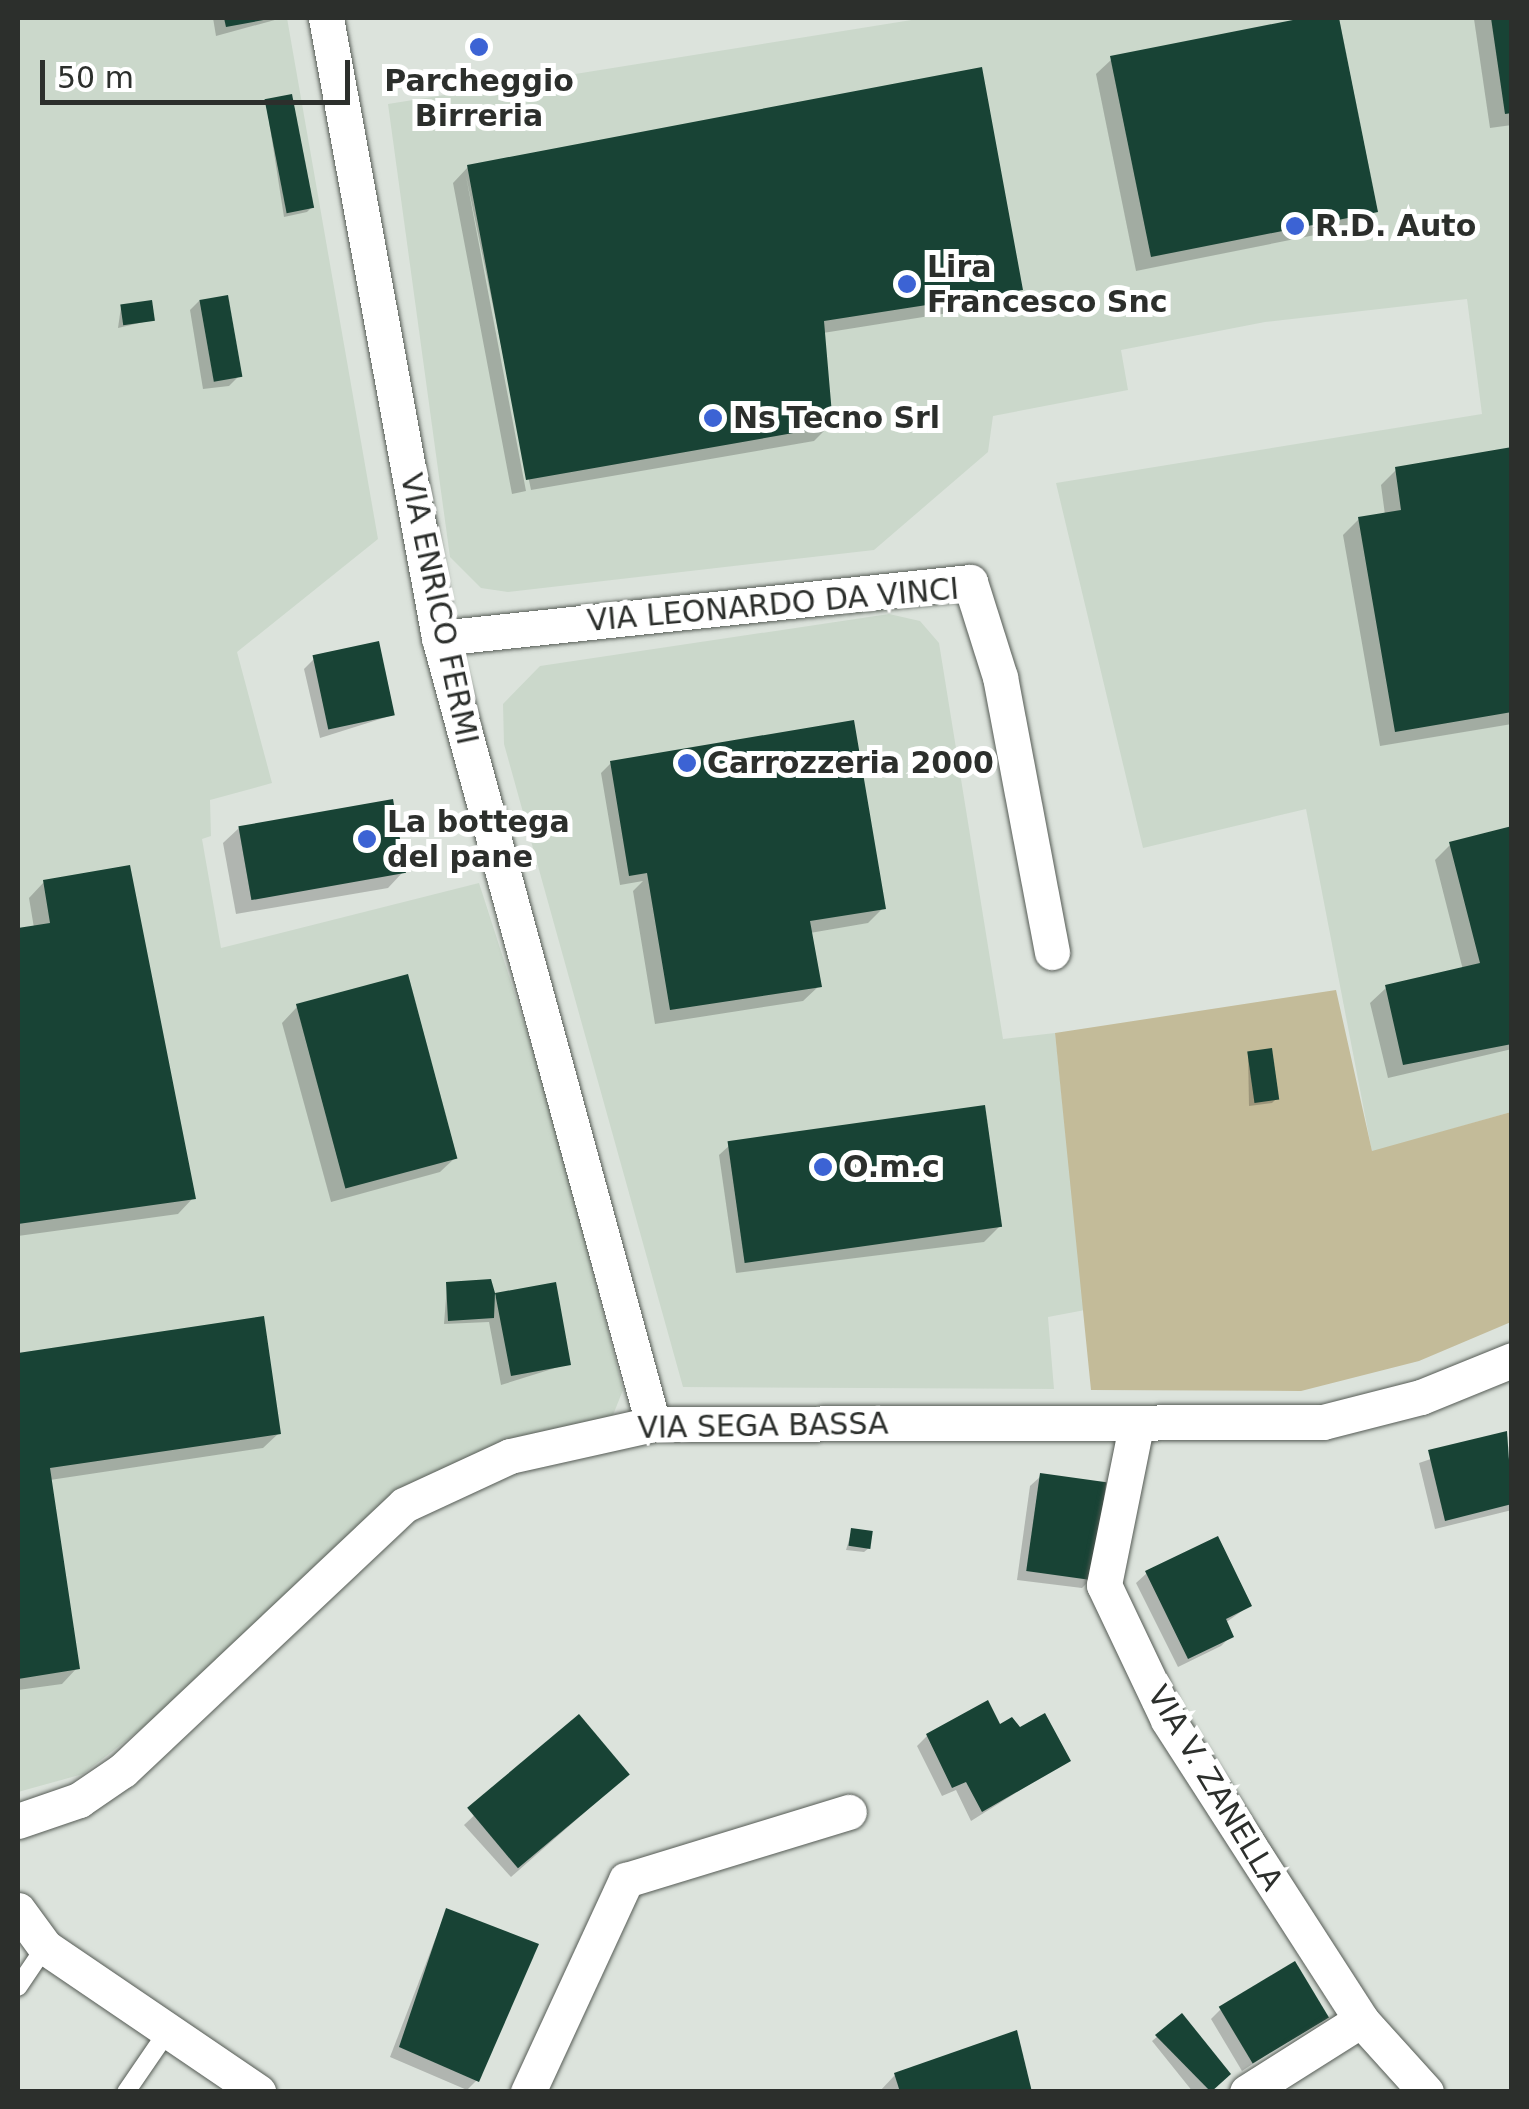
<!DOCTYPE html>
<html>
<head>
<meta charset="utf-8">
<style>
  body { margin:0 }
  #map { position:relative; width:1529px; height:2109px; overflow:hidden; background:#dce3dc; font-family:"DejaVu Sans",sans-serif }
  div>[style] { position:absolute }
  .built>* { inset:0; background:#cbd8cb }
  .green>* { inset:0; background:#c3bb99 }
  .shadow>* { inset:0; background:#0003 }
  .building>* { inset:0; background:#184335; transform-origin:0 0 }
  .roads { filter:drop-shadow(0 0 2px #555b55) drop-shadow(0 0 2px #555b55) }
  .lane>* { height:18px; margin:-9px; padding:0 9px; transform-origin:9px; border-radius:9px; background:#fff }
  .street>* { height:35px; margin:-17.5px; padding:0 17.5px; transform-origin:17.5px; border-radius:17.5px; background:#fff }
  .dots>* { width:28px; height:28px; translate:-50% -50%; box-sizing:border-box; border:5px solid #fff; border-radius:50% }
  span { translate:-50% -50%; white-space:nowrap; text-align:center; line-height:1.15; -webkit-text-stroke:10px #fff; paint-order:stroke }
  .poi-label { font-size:30px; color:#2c2f2c; font-weight:700 }
  .left { translate:0 -50%; text-align:left }
  .street-label { font-size:30px; color:#2c2f2c }
  .frame { position:absolute; inset:0; border:20px solid #2c2f2c; pointer-events:none }
  .scale { position:absolute; left:40px; top:60px; width:310px; height:45px; box-sizing:border-box; border:5px solid #2c2f2c; border-top:0; padding-left:12px; font-size:30px; line-height:35px; white-space:nowrap; color:#2c2f2c; -webkit-text-stroke:8px #fff; paint-order:stroke }
</style>
</head>
<body>
<div id="map">
  <div class="built">
    <i style="clip-path:polygon(18px 18px,287px 18px,378px 539px,237px 652px,272px 783px,210px 800px,211px 836px,202px 839px,221px 948px,479px 883px,554px 1116px,623px 1390px,613px 1415px,500px 1449px,83px 1774px,18px 1792px)"></i>
    <i style="clip-path:polygon(924px 18px,1511px 18px,1511px 1112px,1372px 1152px,1306px 809px,1143px 848px,1056px 483px,1482px 414px,1467px 299px,1265px 322px,1121px 350px,1128px 390px,993px 416px,988px 452px,874px 550px,508px 592px,481px 588px,450px 557px,388px 104px)"></i>
    <i style="clip-path:polygon(889px 614px,920px 621px,939px 643px,1003px 1039px,1055px 1033px,1085px 1310px,1048px 1317px,1054px 1389px,683px 1387px,504px 744px,503px 704px,540px 666px)"></i>
  </div>
  <div class="green">
    <i style="clip-path:polygon(1336px 990px,1372px 1151px,1511px 1112px,1511px 1322px,1419px 1361px,1301px 1391px,1091px 1390px,1055px 1033px)"></i>
  </div>
  <div class="shadow">
    <i style="clip-path:polygon(213px 18px,282px 18px,216px 36px)"></i>
    <i style="clip-path:polygon(1316px 18px,1337px 18px,1375px 211px,1360px 226px,1136px 271px,1096px 74px,1112px 59px)"></i>
    <i style="clip-path:polygon(1512px 18px,1512px 125px,1490px 128px,1474px 19px)"></i>
    <i style="clip-path:polygon(266px 102px,312px 207px,307px 212px,284px 217px)"></i>
    <i style="clip-path:polygon(468px 167px,1021px 289px,1005px 304px,823px 333px,830px 425px,814px 441px,531px 490px,466px 176px,526px 491px,512px 494px,453px 183px)"></i>
    <i style="clip-path:polygon(200px 300px,239px 376px,229px 386px,203px 389px,190px 310px)"></i>
    <i style="clip-path:polygon(121px 307px,152px 320px,118px 328px)"></i>
    <i style="clip-path:polygon(1512px 450px,1512px 724px,1380px 746px,1343px 535px,1359px 519px,1385px 515px,1381px 485px,1397px 469px)"></i>
    <i style="clip-path:polygon(314px 659px,393px 715px,320px 738px,304px 669px)"></i>
    <i style="clip-path:polygon(611px 763px,883px 908px,868px 923px,810px 933px,819px 986px,803px 1001px,655px 1024px,633px 891px,643px 881px,620px 885px,601px 773px)"></i>
    <i style="clip-path:polygon(239px 828px,403px 872px,388px 888px,236px 914px,223px 843px)"></i>
    <i style="clip-path:polygon(1512px 829px,1512px 1049px,1388px 1078px,1370px 1003px,1386px 988px,1463px 970px,1435px 860px,1451px 844px)"></i>
    <i style="clip-path:polygon(44px 882px,193px 1198px,178px 1214px,18px 1236px,18px 931px,34px 928px,29px 898px)"></i>
    <i style="clip-path:polygon(297px 1007px,456px 1157px,440px 1172px,331px 1202px,282px 1023px)"></i>
    <i style="clip-path:polygon(1248px 1053px,1276px 1099px,1272px 1103px,1249px 1106px)"></i>
    <i style="clip-path:polygon(730px 1145px,1000px 1226px,984px 1242px,736px 1273px,719px 1155px)"></i>
    <i style="clip-path:polygon(447px 1285px,491px 1301px,497px 1295px,568px 1364px,501px 1385px,489px 1322px,444px 1324px)"></i>
    <i style="clip-path:polygon(262px 1319px,279px 1433px,263px 1448px,50px 1480px,77px 1668px,62px 1684px,18px 1690px,18px 1356px)"></i>
    <i style="clip-path:polygon(1505px 1434px,1512px 1510px,1435px 1529px,1419px 1463px)"></i>
    <i style="clip-path:polygon(1041px 1476px,1092px 1578px,1082px 1588px,1017px 1580px,1030px 1486px)"></i>
    <i style="clip-path:polygon(852px 1530px,869px 1548px,864px 1552px,846px 1550px)"></i>
    <i style="clip-path:polygon(1147px 1573px,1249px 1606px,1225px 1623px,1231px 1636px,1221px 1646px,1178px 1667px,1136px 1583px)"></i>
    <i style="clip-path:polygon(578px 1717px,617px 1784px,511px 1877px,464px 1825px)"></i>
    <i style="clip-path:polygon(999px 1727px,1068px 1760px,971px 1821px,956px 1790px,942px 1796px,917px 1746px,927px 1736px)"></i>
    <i style="clip-path:polygon(446px 1911px,477px 2080px,467px 2090px,390px 2057px)"></i>
    <i style="clip-path:polygon(1221px 2009px,1326px 2016px,1242px 2071px,1211px 2019px)"></i>
    <i style="clip-path:polygon(1181px 2017px,1228px 2074px,1208px 2092px,1193px 2092px,1152px 2041px)"></i>
    <i style="clip-path:polygon(895px 2075px,1029px 2092px,879px 2092px)"></i>
  </div>
  <div class="building">
    <i style="clip-path:polygon(224px 18px,269px 18px,269px 19px,226px 27px)"></i>
    <i style="clip-path:polygon(1303px 18px,1339px 18px,1378px 212px,1151px 257px,1110px 56px)"></i>
    <i style="clip-path:polygon(1491px 18px,1512px 18px,1512px 113px,1505px 114px)"></i>
    <i style="clip-path:polygon(982px 67px,1023px 290px,824px 321px,833px 426px,526px 480px,467px 165px)"></i>
    <i style="left:292px;top:94px;width:116px;height:28px;rotate:79deg"></i>
    <i style="left:228px;top:295px;width:83px;height:29px;rotate:80deg"></i>
    <i style="left:152px;top:300px;width:21px;height:32px;rotate:82deg"></i>
    <i style="clip-path:polygon(1512px 447px,1512px 712px,1395px 732px,1358px 517px,1401px 510px,1395px 467px)"></i>
    <i style="left:379px;top:641px;width:76px;height:68px;rotate:78deg"></i>
    <i style="clip-path:polygon(854px 720px,886px 909px,810px 921px,822px 987px,670px 1010px,647px 873px,629px 876px,610px 761px)"></i>
    <i style="left:393px;top:799px;width:75px;height:157px;rotate:80deg"></i>
    <i style="clip-path:polygon(1512px 826px,1512px 1044px,1403px 1065px,1385px 985px,1480px 963px,1449px 842px)"></i>
    <i style="clip-path:polygon(130px 865px,196px 1199px,18px 1224px,18px 928px,50px 923px,43px 880px)"></i>
    <i style="left:408px;top:974px;width:191px;height:116px;rotate:75deg"></i>
    <i style="left:1272px;top:1048px;width:52px;height:25px;rotate:82deg"></i>
    <i style="left:985px;top:1105px;width:123px;height:260px;rotate:82deg"></i>
    <i style="clip-path:polygon(491px 1279px,495px 1293px,556px 1282px,571px 1365px,511px 1376px,495px 1293px,494px 1318px,448px 1321px,446px 1282px)"></i>
    <i style="clip-path:polygon(264px 1316px,281px 1434px,50px 1468px,80px 1669px,18px 1679px,18px 1353px)"></i>
    <i style="clip-path:polygon(1507px 1431px,1512px 1504px,1445px 1521px,1428px 1450px)"></i>
    <i style="left:1040px;top:1473px;width:67px;height:99px;rotate:8deg"></i>
    <i style="left:851px;top:1528px;width:22px;height:18px;rotate:8deg"></i>
    <i style="clip-path:polygon(1218px 1536px,1252px 1606px,1226px 1619px,1234px 1637px,1188px 1659px,1145px 1571px)"></i>
    <i style="clip-path:polygon(988px 1700px,1000px 1724px,1012px 1717px,1020px 1727px,1045px 1713px,1071px 1761px,982px 1812px,966px 1782px,952px 1788px,926px 1734px)"></i>
    <i style="left:579px;top:1714px;width:79px;height:146px;rotate:50deg"></i>
    <i style="clip-path:polygon(446px 1908px,539px 1944px,479px 2082px,399px 2047px)"></i>
    <i style="left:1295px;top:1961px;width:66px;height:89px;rotate:59deg"></i>
    <i style="clip-path:polygon(1182px 2013px,1231px 2074px,1211px 2092px,1155px 2035px)"></i>
    <i style="clip-path:polygon(1017px 2030px,1032px 2092px,900px 2092px,894px 2073px)"></i>
  </div>
  <div class="roads">
    <div class="lane">
      <i style="left:18px;top:1987px;width:48px;rotate:-56deg"></i>
      <i style="left:126px;top:2092px;width:69px;rotate:-55.6deg"></i>
    </div>
    <div class="street">
      <i style="left:326px;top:18px;width:630px;rotate:79.67deg"></i>
      <i style="left:439px;top:638px;width:815px;rotate:74.77deg"></i>
      <i style="left:439px;top:638px;width:534px;rotate:-6.02deg"></i>
      <i style="left:970px;top:582px;width:100px;rotate:72.5deg"></i>
      <i style="left:1000px;top:677px;width:280px;rotate:79.3deg"></i>
      <i style="left:1136px;top:1426px;width:162px;rotate:101.4deg"></i>
      <i style="left:1104px;top:1585px;width:149px;rotate:64.6deg"></i>
      <i style="left:1168px;top:1720px;width:357px;rotate:57.2deg"></i>
      <i style="left:1361px;top:2020px;width:97px;rotate:47.9deg"></i>
      <i style="left:18px;top:1821px;width:65px;rotate:-19deg"></i>
      <i style="left:79px;top:1800px;width:53px;rotate:-34.3deg"></i>
      <i style="left:123px;top:1770px;width:386px;rotate:-43.3deg"></i>
      <i style="left:404px;top:1505px;width:117px;rotate:-24.8deg"></i>
      <i style="left:510px;top:1456px;width:147px;rotate:-12.6deg"></i>
      <i style="left:653px;top:1424px;width:670px;rotate:-0.17deg"></i>
      <i style="left:1323px;top:1422px;width:101px;rotate:-14.3deg"></i>
      <i style="left:1421px;top:1397px;width:98px;rotate:-22.1deg"></i>
      <i style="left:18px;top:1910px;width:46px;rotate:53.9deg"></i>
      <i style="left:45px;top:1947px;width:258px;rotate:34.2deg"></i>
      <i style="left:528px;top:2092px;width:234px;rotate:-65.2deg"></i>
      <i style="left:626px;top:1880px;width:233px;rotate:-17deg"></i>
      <i style="left:1247px;top:2092px;width:135px;rotate:-32.3deg"></i>
    </div>
  </div>
  <div class="dots">
    <i style="left:479px;top:47px;background:#3c63d4"></i>
    <i style="left:1295px;top:226px;background:#3c63d4"></i>
    <i style="left:907px;top:284px;background:#3c63d4"></i>
    <i style="left:713px;top:418px;background:#3c63d4"></i>
    <i style="left:687px;top:763px;background:#3c63d4"></i>
    <i style="left:367px;top:839px;background:#3c63d4"></i>
    <i style="left:823px;top:1167px;background:#3c63d4"></i>
  </div>
  <div class="poi-label">
    <span style="left:479px;top:98px">Parcheggio<br>Birreria</span>
    <span class="left" style="left:1315px;top:226px">R.D. Auto</span>
    <span class="left" style="left:927px;top:284px">Lira<br>Francesco Snc</span>
    <span class="left" style="left:733px;top:418px">Ns Tecno Srl</span>
    <span class="left" style="left:707px;top:763px">Carrozzeria 2000</span>
    <span class="left" style="left:387px;top:839px">La bottega<br>del pane</span>
    <span class="left" style="left:843px;top:1167px">O.m.c</span>
  </div>
  <div class="street-label">
    <span style="left:773px;top:605px;rotate:-5deg">VIA LEONARDO DA VINCI</span>
    <span style="left:439px;top:609px;rotate:78deg">VIA ENRICO FERMI</span>
    <span style="left:763px;top:1426px;rotate:-1deg">VIA SEGA BASSA</span>
    <span style="left:1215px;top:1788px;rotate:59deg">VIA V. ZANELLA</span>
  </div>
  <div class="frame"></div>
  <div class="scale">50 m</div>
</div>
</body>
</html>
